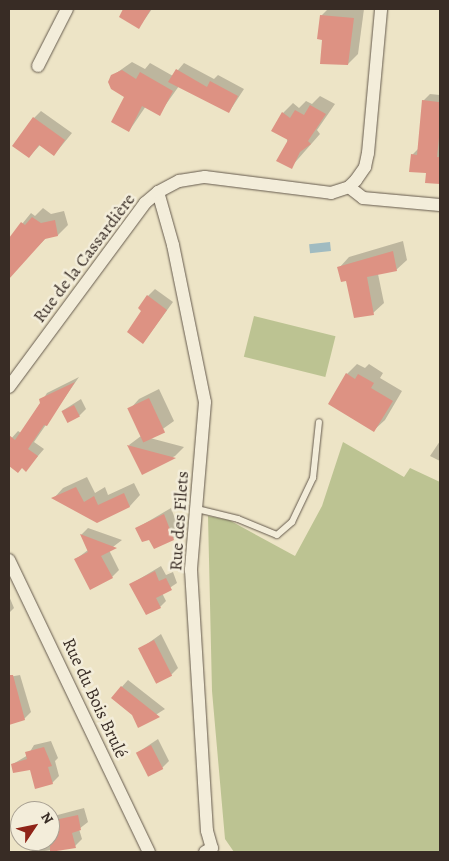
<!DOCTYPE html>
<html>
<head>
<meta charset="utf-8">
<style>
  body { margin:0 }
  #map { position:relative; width:449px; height:861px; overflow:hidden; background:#ede4c6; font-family:Alegreya,serif }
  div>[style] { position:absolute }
  .green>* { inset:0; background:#bcc392; transform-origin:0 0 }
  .water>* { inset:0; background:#a0bbc1; transform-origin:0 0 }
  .shadow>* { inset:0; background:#0003 }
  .building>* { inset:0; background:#dd9283; transform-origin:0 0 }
  .roads { filter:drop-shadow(0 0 1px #655a4d) drop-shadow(0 0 1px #655a4d) }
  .lane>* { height:6px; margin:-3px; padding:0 3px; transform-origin:3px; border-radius:3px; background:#f3edda }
  .street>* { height:12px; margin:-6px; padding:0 6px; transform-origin:6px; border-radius:6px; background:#f3edda }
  span { translate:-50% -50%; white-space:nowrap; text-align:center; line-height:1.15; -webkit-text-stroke:5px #f3edda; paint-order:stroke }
  .street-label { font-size:18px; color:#382c25 }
  .frame { position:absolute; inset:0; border:10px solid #382c25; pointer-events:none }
  .north { position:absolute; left:10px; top:801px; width:50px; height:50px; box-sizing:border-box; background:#f3edda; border:1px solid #a8a092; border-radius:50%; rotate:56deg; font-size:14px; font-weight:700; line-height:20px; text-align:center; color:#382c25 }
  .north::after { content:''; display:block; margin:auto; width:18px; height:22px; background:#8f2418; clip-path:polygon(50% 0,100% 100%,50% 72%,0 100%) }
</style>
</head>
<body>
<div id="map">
  <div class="green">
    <i style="left:254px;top:316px;width:84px;height:42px;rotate:14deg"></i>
    <i style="clip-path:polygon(343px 442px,404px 477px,410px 468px,440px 482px,440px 852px,234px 852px,225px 839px,212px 691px,208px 516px,229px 520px,295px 556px,322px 506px)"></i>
  </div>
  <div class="water">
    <i style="left:330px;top:242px;width:9px;height:21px;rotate:84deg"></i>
  </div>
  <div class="shadow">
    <i style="clip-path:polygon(125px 9px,152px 9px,139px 27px,121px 17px)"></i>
    <i style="clip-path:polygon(328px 9px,364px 9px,358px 54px,348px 64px,323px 38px,321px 16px)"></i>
    <i style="clip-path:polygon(132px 62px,145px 69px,150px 63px,173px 76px,184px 63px,214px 79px,218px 75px,244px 89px,229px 112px,179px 86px,159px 114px,146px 106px,129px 131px,125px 96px,112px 76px)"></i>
    <i style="clip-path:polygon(430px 94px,440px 95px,440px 183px,426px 182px,427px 172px,412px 155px,419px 148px,423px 101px)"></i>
    <i style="clip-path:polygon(320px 96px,335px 104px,317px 130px,320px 134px,291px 167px,283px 113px,293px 103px,299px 108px,306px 101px,312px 104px)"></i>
    <i style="clip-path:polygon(41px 111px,72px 133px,54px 155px,40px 145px,29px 157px,34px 118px)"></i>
    <i style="clip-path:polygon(43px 208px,51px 214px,64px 211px,68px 225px,58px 235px,47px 237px,12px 272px,9px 270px,9px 240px,31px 213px,35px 216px)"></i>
    <i style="clip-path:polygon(403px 241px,407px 260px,396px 270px,378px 274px,384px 303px,373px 313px,339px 268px,349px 257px)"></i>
    <i style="clip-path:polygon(155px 289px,173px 302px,143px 343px,148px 296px)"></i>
    <i style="clip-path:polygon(357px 364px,365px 368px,369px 364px,383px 373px,380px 378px,402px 391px,385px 420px,374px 430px,347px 374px)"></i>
    <i style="clip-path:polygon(79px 377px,34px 442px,44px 449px,26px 470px,22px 467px,18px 471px,9px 464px,9px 441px,18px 431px,21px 433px,47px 393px)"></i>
    <i style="clip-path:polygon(159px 389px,174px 421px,150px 438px,184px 447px,175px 456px,142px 473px,129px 445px,141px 436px,130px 409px,139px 399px)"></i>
    <i style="clip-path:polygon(81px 399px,86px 409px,79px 416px,62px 411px)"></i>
    <i style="clip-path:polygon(440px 441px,440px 461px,430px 456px)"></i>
    <i style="clip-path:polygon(87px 477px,95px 493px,105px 487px,108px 495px,134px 483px,140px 495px,130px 506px,97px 521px,54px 498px,63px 488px)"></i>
    <i style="clip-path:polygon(171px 508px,180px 532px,173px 539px,150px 538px,137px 528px)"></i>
    <i style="clip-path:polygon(88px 528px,122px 540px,109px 550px,119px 570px,112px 577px,76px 559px,88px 550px,81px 535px)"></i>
    <i style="clip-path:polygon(161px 566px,166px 575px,173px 572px,177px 583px,162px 593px,166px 601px,160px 607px,131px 584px)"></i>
    <i style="clip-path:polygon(9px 596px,14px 608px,9px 613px)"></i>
    <i style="clip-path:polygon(161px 634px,178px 668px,171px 675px,140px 649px)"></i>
    <i style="clip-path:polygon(20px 675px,31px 712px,24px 719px,9px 723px,9px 677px)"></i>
    <i style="clip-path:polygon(128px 680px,165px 709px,138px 726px,133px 715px,112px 698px)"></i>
    <i style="clip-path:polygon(158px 739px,169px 761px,162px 768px,137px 753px)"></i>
    <i style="clip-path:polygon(51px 741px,58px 758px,55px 761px,59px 776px,52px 783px,31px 768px,13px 764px,28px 755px,34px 745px)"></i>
    <i style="clip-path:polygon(84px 808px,88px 822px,79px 829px,82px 839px,75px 846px,39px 852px,40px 841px,50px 841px,50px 817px)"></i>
  </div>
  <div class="building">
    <i style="clip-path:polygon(123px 9px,151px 9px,139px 29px,119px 17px)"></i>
    <i style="clip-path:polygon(320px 15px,354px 18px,348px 65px,320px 64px,322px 40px,317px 39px)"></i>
    <i style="clip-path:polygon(176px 69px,207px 87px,210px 81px,238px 96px,229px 113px,168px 82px)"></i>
    <i style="clip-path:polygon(122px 70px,136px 79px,140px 72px,173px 91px,160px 116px,142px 106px,129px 132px,111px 122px,124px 97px,111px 89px,108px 82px,111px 75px)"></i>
    <i style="clip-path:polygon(422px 100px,439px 102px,440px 128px,437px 157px,440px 157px,440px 184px,425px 183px,426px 173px,409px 172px,411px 154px,417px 155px)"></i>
    <i style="clip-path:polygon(310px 105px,326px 114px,308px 141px,311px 144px,300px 152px,292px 169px,276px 161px,288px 140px,271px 131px,282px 112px,290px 118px,295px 110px,304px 115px)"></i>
    <i style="clip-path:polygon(33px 117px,65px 140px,54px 156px,39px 145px,29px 158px,12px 146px)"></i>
    <i style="clip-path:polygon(32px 217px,41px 223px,55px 220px,58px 236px,45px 239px,9px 279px,9px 238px,21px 222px,25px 225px)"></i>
    <i style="clip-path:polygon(393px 251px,397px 271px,367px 277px,374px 315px,354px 318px,346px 281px,341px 282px,337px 267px)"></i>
    <i style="clip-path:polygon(147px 295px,167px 310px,143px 344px,127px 332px,141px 311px,138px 308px)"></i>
    <i style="clip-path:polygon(346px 373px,355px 379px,358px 374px,374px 383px,371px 388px,393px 401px,374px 432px,328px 404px)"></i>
    <i style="clip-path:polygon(75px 382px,47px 426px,44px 425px,28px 449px,38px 456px,26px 472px,22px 468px,18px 473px,9px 466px,9px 435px,15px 440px,40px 403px,39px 399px)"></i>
    <i style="left:149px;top:398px;width:38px;height:24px;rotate:65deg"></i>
    <i style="left:74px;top:405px;width:13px;height:14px;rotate:63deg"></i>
    <i style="clip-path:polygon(127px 445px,176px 458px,142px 475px)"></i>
    <i style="clip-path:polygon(76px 487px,84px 502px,94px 496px,98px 505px,124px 493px,130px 507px,97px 523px,51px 498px)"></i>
    <i style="clip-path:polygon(164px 514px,174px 540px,154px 549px,149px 540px,142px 542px,135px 528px)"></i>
    <i style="clip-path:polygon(80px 534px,117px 548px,101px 556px,113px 578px,90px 590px,74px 559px,88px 552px)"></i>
    <i style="clip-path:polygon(155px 571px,159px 581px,166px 578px,172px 590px,156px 598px,161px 608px,146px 615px,129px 584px)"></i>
    <i style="left:154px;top:640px;width:40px;height:18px;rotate:63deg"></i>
    <i style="clip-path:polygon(9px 675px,13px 675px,25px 720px,9px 725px)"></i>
    <i style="clip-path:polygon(121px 686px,160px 717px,138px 728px,132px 715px,111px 698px)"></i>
    <i style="left:151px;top:745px;width:27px;height:17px;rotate:63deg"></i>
    <i style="clip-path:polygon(44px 747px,52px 766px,48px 767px,53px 784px,35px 789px,30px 770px,13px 773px,11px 764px,27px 759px,25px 752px)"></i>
    <i style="clip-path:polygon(78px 815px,81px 830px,72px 833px,76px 848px,50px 852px,50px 821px)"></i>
  </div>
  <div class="roads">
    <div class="lane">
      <i style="left:197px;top:509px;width:42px;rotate:13.7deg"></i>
      <i style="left:238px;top:519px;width:42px;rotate:22.3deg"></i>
      <i style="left:277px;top:535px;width:20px;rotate:-41deg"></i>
      <i style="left:292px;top:522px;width:49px;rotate:-64.5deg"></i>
      <i style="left:313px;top:478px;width:56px;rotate:-83.9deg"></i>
    </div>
    <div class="street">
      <i style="left:38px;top:66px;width:64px;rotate:-63deg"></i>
      <i style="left:349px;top:187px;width:18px;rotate:38deg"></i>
      <i style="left:363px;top:198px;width:77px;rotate:5.2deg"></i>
      <i style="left:158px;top:192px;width:55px;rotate:74.2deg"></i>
      <i style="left:173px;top:245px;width:160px;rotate:78.5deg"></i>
      <i style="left:205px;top:402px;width:169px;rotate:94.8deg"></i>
      <i style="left:191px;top:570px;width:261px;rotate:86.5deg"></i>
      <i style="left:207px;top:831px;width:18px;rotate:74deg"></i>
      <i style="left:212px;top:848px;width:8px;rotate:150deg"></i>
      <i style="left:9px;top:387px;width:229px;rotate:-53.5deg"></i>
      <i style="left:145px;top:203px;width:17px;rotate:-40deg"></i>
      <i style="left:158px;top:192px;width:24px;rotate:-28deg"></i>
      <i style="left:179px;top:181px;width:26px;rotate:-9deg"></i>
      <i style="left:205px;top:177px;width:127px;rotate:7.2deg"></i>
      <i style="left:331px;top:193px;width:19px;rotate:-18deg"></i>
      <i style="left:349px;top:187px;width:10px;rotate:-45deg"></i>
      <i style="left:356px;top:180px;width:16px;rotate:-55deg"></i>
      <i style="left:365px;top:167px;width:14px;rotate:-78deg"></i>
      <i style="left:368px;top:153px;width:145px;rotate:-84.8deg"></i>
      <i style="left:9px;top:560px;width:324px;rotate:64.4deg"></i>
    </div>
  </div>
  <div class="street-label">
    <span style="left:84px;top:258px;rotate:-53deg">Rue de la Cassardière</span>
    <span style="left:179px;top:521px;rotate:-86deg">Rue des Filets</span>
    <span style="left:95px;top:698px;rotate:65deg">Rue du Bois Brulé</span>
  </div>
  <div class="frame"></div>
  <div class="north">N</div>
</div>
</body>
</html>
